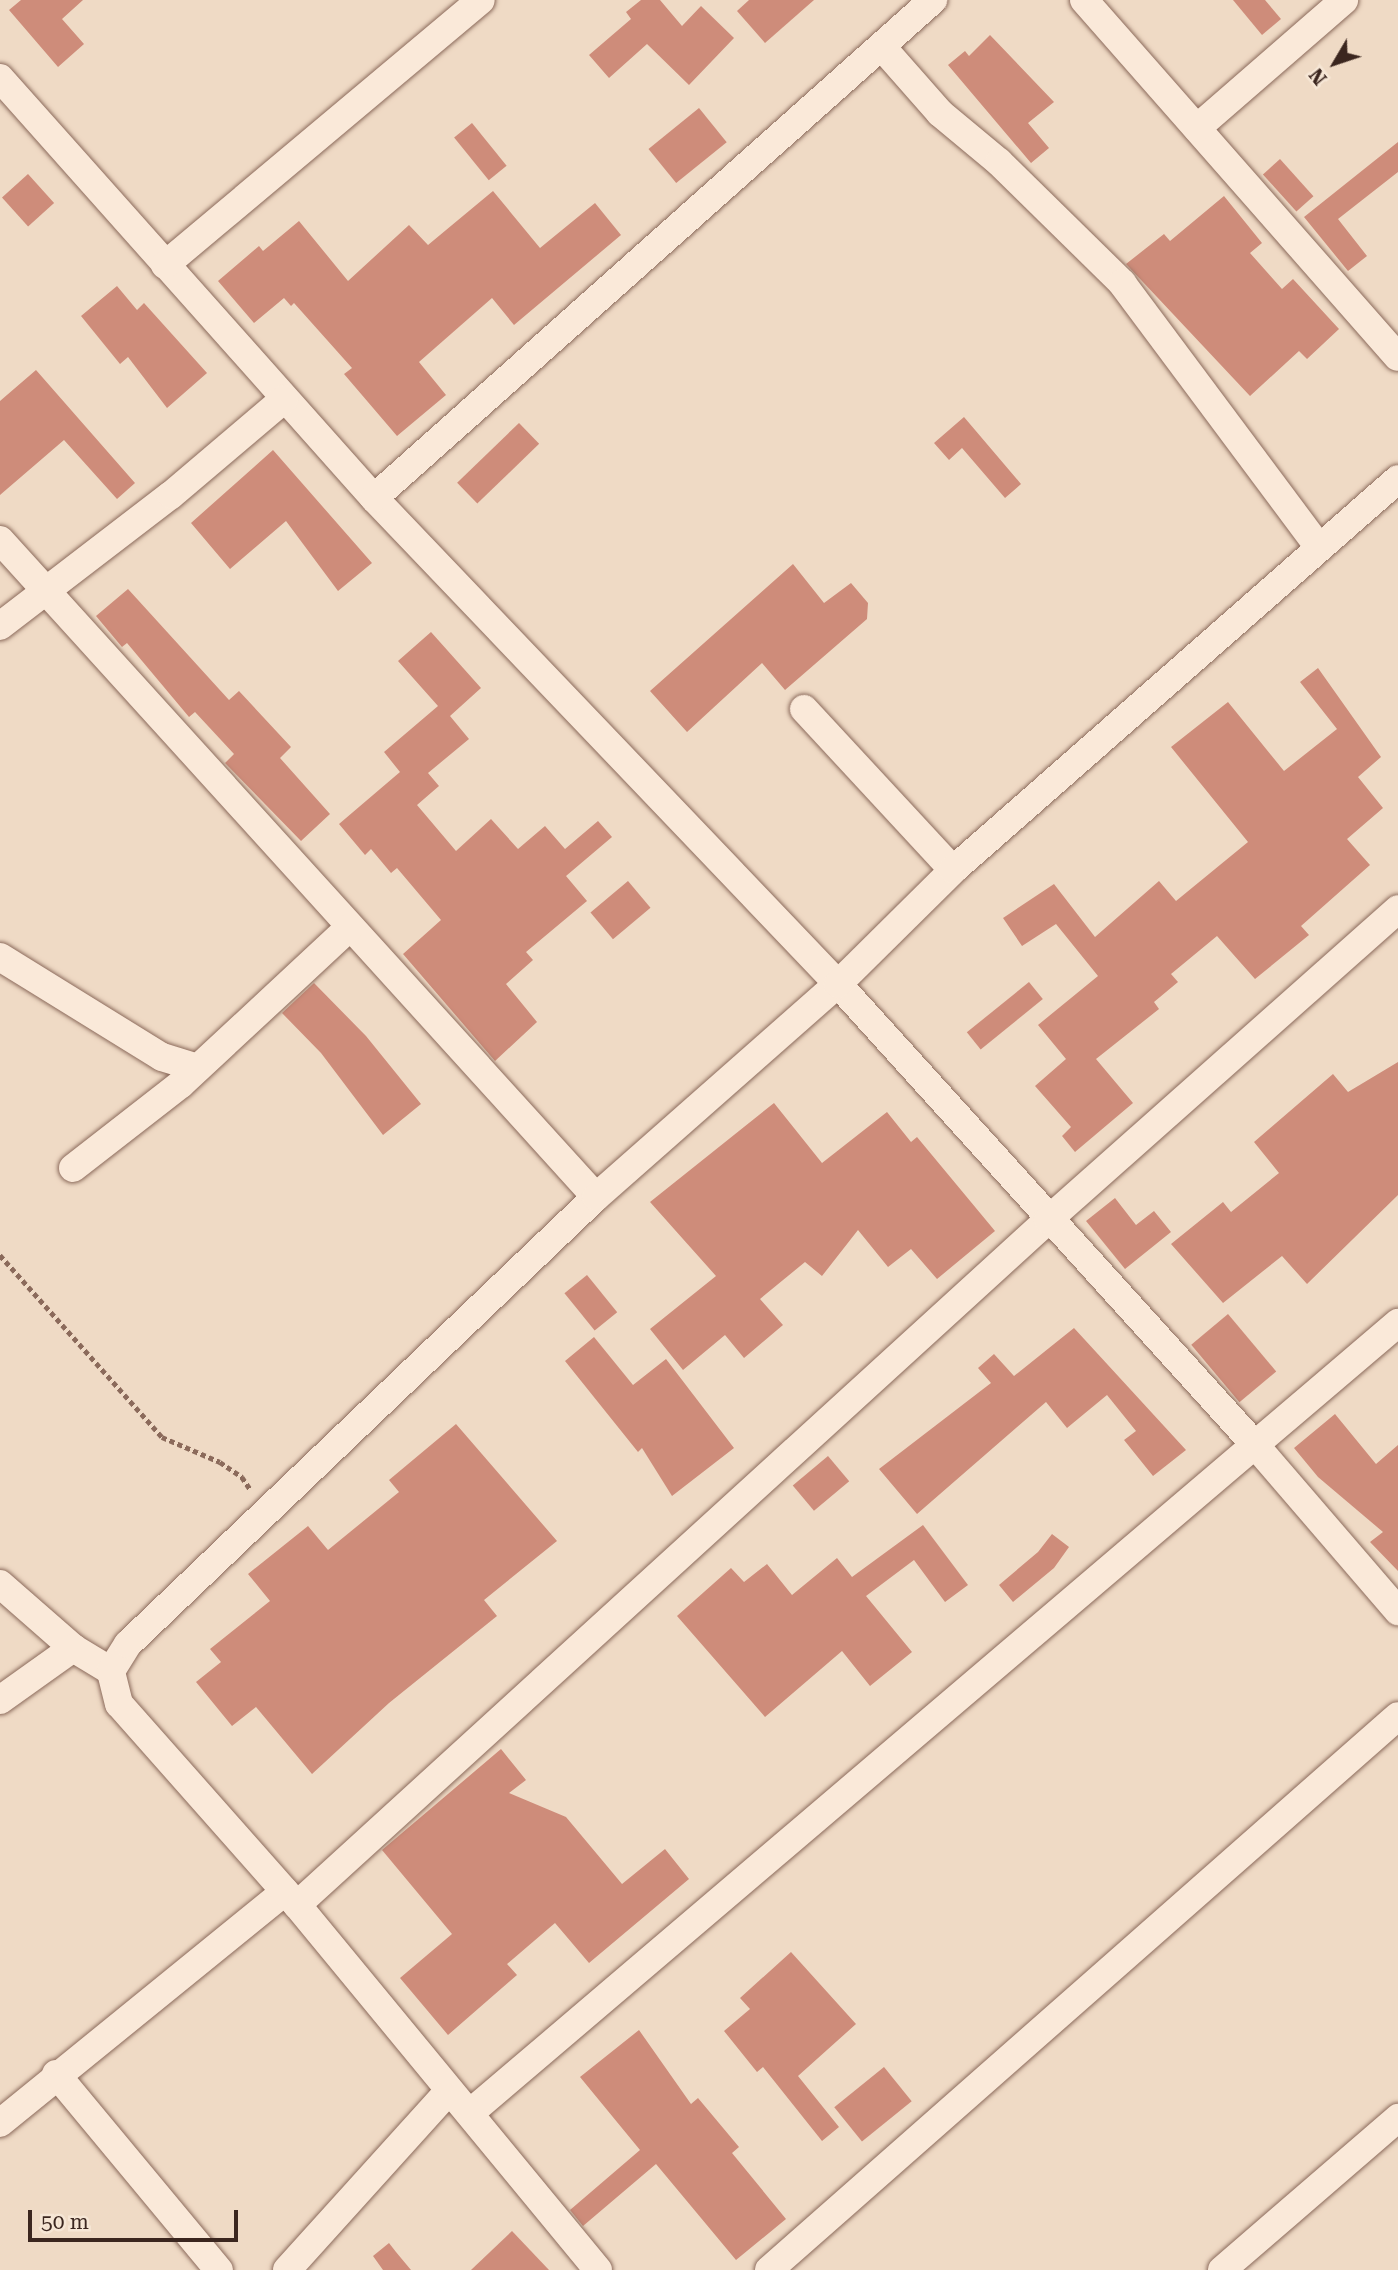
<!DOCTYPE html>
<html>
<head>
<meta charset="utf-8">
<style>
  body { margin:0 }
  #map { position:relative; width:1398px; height:2270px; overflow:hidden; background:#efdac5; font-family:"Roboto Serif",serif }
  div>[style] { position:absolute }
  .building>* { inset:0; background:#ce8c7a; transform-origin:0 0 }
  .path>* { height:4.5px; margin-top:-2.25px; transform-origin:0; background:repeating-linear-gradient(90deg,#8b6a5b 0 5px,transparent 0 8.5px) }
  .roads { filter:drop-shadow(0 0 2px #8b6a5b) drop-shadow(0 0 2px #8b6a5b) }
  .minor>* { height:28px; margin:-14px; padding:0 14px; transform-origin:14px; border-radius:14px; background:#fae9d9 }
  span { translate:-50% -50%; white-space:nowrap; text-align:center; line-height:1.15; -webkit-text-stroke:5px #f6e6d5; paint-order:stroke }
  .north { position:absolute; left:1300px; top:28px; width:70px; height:70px; -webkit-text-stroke:5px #f6e6d5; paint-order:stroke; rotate:231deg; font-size:19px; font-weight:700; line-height:28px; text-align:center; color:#3b261f }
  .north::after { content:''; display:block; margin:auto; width:24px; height:32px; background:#3b261f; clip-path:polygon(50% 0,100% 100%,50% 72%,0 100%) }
  .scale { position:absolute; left:28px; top:2210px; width:210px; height:32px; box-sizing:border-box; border:4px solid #3b261f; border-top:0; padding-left:9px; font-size:21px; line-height:24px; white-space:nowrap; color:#3b261f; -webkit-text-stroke:5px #f6e6d5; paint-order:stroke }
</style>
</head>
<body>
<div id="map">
  <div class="building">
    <i style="clip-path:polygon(21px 0,83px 0,62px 19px,84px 44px,58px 67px,9px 10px)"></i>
    <i style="clip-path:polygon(641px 0,660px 0,682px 26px,701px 6px,734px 38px,689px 85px,647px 44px,609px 78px,589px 55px,631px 19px,626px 12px)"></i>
    <i style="clip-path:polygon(749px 0,814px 0,765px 43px,737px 11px)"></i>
    <i style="clip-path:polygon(1233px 0,1265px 0,1281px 19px,1262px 35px)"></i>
    <i style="clip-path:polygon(990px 35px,1054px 102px,1028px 123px,1049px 148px,1031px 163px,948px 65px,965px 51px,969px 56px)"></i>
    <i style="left:699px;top:108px;width:44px;height:65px;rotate:51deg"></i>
    <i style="left:472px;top:123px;width:55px;height:23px;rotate:51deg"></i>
    <i style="clip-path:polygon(1398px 142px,1398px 172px,1338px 219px,1367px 256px,1348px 271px,1304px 217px)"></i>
    <i style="left:1280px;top:159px;width:50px;height:23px;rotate:48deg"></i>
    <i style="left:28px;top:174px;width:39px;height:35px;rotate:48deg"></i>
    <i style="clip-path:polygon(493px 191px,540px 248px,595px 203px,621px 235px,514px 325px,492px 298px,419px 362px,446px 395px,397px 436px,344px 374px,352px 368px,294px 303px,291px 306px,284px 298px,254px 323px,218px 281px,259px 246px,263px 251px,299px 221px,348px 281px,409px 225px,428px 245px)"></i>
    <i style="clip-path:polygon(1224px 196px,1262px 243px,1250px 253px,1282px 289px,1293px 279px,1339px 329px,1307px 359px,1299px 351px,1250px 396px,1126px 264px,1164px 234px,1170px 241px)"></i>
    <i style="clip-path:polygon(117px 286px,137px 310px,144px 303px,207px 373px,167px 408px,128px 357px,120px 364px,81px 316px)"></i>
    <i style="clip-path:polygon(36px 370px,135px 483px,117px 499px,64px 440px,0 495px,0 401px)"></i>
    <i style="clip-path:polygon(964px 417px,1021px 484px,1005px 498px,962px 448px,949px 460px,934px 443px)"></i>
    <i style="left:519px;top:423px;width:29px;height:86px;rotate:46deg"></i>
    <i style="clip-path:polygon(273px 450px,372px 563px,338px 591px,286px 521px,230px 569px,191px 523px)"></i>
    <i style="clip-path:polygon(793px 564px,824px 603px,851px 583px,868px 603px,867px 619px,785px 690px,762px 663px,687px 732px,650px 691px)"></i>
    <i style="clip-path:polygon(128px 589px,229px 700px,239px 691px,291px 747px,280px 758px,330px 814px,301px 841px,225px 763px,234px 754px,195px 712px,189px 717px,127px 643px,122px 647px,96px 616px)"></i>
    <i style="clip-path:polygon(431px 632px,481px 688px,450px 716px,469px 739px,428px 773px,439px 786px,417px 805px,456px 851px,491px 819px,518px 849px,545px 826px,565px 849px,598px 821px,612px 837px,566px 876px,587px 901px,526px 952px,533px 960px,506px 984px,537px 1022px,495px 1061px,403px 954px,441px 920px,397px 868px,391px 873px,371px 849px,365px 855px,339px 824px,400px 772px,384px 752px,438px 706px,398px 661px)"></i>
    <i style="clip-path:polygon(1318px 668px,1381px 757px,1358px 777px,1383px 808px,1347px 839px,1370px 865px,1301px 926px,1309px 935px,1255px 979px,1217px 936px,1171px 974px,1178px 982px,1154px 1002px,1159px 1009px,1096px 1059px,1133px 1103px,1075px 1152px,1062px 1136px,1071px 1127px,1035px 1086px,1066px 1059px,1038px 1025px,1098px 976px,1056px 924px,1022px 946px,1003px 918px,1054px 884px,1095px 937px,1159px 881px,1176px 901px,1248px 842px,1171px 747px,1228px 702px,1284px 771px,1337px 729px,1300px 682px)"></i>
    <i style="left:628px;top:881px;width:35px;height:49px;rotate:50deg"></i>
    <i style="left:1029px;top:982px;width:22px;height:80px;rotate:51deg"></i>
    <i style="clip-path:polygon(314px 983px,366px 1036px,421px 1104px,383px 1135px,321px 1053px,282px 1013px)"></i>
    <i style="clip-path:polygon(1398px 1062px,1398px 1195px,1307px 1284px,1282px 1256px,1223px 1303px,1171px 1244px,1223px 1202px,1231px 1212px,1279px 1173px,1254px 1142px,1333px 1074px,1348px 1092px)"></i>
    <i style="clip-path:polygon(774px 1103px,822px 1163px,887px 1112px,911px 1142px,917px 1137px,995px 1231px,937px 1279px,911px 1249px,888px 1267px,858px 1230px,822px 1276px,805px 1262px,760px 1299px,783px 1325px,744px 1358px,725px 1335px,683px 1370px,650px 1329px,716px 1276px,650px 1202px)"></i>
    <i style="clip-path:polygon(1115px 1198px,1136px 1225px,1154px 1211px,1171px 1232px,1125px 1269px,1086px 1221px)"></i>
    <i style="left:587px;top:1275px;width:48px;height:29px;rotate:51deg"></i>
    <i style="left:1228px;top:1314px;width:75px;height:48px;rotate:50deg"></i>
    <i style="clip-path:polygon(1074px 1328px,1186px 1450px,1153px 1476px,1124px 1440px,1136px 1431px,1107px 1395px,1067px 1428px,1046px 1402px,917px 1514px,879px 1469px,991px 1383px,978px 1368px,994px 1354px,1014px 1376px)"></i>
    <i style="clip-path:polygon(594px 1337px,633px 1385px,666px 1359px,734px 1448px,672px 1496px,642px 1448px,638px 1452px,565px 1361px)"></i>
    <i style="clip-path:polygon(1335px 1414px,1376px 1464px,1398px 1445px,1398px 1571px,1370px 1542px,1383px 1532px,1318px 1477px,1294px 1448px)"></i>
    <i style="clip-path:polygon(456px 1424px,557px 1541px,484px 1600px,497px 1616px,389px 1703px,312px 1774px,256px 1707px,232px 1726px,196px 1682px,221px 1662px,210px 1649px,270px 1601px,248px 1574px,308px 1526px,328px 1550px,399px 1492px,389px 1480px)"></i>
    <i style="left:828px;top:1456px;width:33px;height:46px;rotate:50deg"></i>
    <i style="clip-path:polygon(923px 1525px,968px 1585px,945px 1602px,914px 1560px,866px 1596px,912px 1652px,870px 1686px,842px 1651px,765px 1717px,677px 1616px,731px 1568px,744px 1582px,767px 1564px,792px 1595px,837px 1558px,852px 1577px)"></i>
    <i style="clip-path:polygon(1052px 1534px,1069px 1547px,1054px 1568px,1013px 1602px,999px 1585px,1038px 1552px)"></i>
    <i style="clip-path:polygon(501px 1749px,526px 1780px,509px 1793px,566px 1817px,622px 1884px,665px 1849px,689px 1879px,589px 1963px,555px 1923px,507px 1964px,517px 1975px,448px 2035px,400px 1978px,452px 1934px,382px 1850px)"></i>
    <i style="clip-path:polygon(791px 1952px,856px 2024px,798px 2076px,839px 2127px,822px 2141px,763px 2067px,757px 2072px,724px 2031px,750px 2009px,740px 1998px)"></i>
    <i style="clip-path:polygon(639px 2030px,691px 2104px,698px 2098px,739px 2147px,732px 2153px,786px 2219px,736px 2260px,656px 2164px,583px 2226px,570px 2210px,640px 2150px,580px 2077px)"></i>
    <i style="left:884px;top:2067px;width:44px;height:64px;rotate:51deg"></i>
    <i style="clip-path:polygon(512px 2231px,549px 2270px,471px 2270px)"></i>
    <i style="clip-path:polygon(389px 2243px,396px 2252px,411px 2270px,383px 2270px,373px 2256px)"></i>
  </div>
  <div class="path">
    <i style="left:0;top:1255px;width:244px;rotate:48.3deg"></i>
    <i style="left:162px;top:1437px;width:63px;rotate:23.3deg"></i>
    <i style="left:220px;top:1462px;width:27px;rotate:34deg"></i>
    <i style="left:242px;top:1477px;width:14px;rotate:56deg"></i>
  </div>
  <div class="roads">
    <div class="minor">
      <i style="left:1084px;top:0;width:475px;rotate:48.7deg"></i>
      <i style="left:882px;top:47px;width:88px;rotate:48.7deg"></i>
      <i style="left:940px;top:113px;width:77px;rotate:39.7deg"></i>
      <i style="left:999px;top:162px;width:173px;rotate:44.5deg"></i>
      <i style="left:1122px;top:283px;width:329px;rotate:53.3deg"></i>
      <i style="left:0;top:78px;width:562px;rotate:48.32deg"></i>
      <i style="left:374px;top:498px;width:672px;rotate:46.33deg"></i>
      <i style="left:838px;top:984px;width:623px;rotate:47.86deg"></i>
      <i style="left:1256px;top:1446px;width:218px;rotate:49.3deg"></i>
      <i style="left:1197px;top:128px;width:195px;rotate:-41deg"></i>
      <i style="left:165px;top:265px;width:412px;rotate:-40deg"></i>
      <i style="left:374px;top:498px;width:749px;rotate:-41.7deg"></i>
      <i style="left:0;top:540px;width:887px;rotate:47.79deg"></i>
      <i style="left:0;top:626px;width:215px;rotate:-37.5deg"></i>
      <i style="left:171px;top:495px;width:148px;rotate:-40.3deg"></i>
      <i style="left:804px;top:709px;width:219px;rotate:47.2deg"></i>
      <i style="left:0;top:957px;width:190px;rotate:31.7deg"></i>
      <i style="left:162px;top:1057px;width:37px;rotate:17deg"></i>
      <i style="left:73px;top:1168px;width:137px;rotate:-37.9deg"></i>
      <i style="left:181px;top:1084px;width:229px;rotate:-42.9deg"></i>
      <i style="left:0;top:1584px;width:97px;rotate:41.2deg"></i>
      <i style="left:73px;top:1648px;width:44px;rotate:31.2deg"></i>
      <i style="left:0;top:1700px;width:90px;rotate:-35.5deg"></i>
      <i style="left:297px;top:1905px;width:1016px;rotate:-42.37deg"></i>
      <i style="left:1048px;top:1220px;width:468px;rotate:-41.6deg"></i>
      <i style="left:56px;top:2074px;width:255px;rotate:50.3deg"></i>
      <i style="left:470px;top:2113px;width:1219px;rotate:-40.41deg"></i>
      <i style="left:0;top:2123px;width:367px;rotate:-39.1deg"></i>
      <i style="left:287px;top:2270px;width:241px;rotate:-47.9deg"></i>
      <i style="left:598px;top:2270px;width:473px;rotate:-129.5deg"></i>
      <i style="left:297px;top:1905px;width:268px;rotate:-131.5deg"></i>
      <i style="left:119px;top:1704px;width:34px;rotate:-104deg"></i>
      <i style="left:111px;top:1671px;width:32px;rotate:-58deg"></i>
      <i style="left:128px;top:1644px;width:647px;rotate:-43.69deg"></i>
      <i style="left:596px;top:1197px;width:322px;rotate:-41.4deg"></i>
      <i style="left:838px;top:984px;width:162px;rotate:-44.7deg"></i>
      <i style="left:953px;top:870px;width:592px;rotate:-41.3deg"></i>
      <i style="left:769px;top:2270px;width:838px;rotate:-41.37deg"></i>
      <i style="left:1222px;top:2270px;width:233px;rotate:-40.8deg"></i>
    </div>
  </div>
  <div class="north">N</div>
  <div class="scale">50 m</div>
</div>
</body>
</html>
